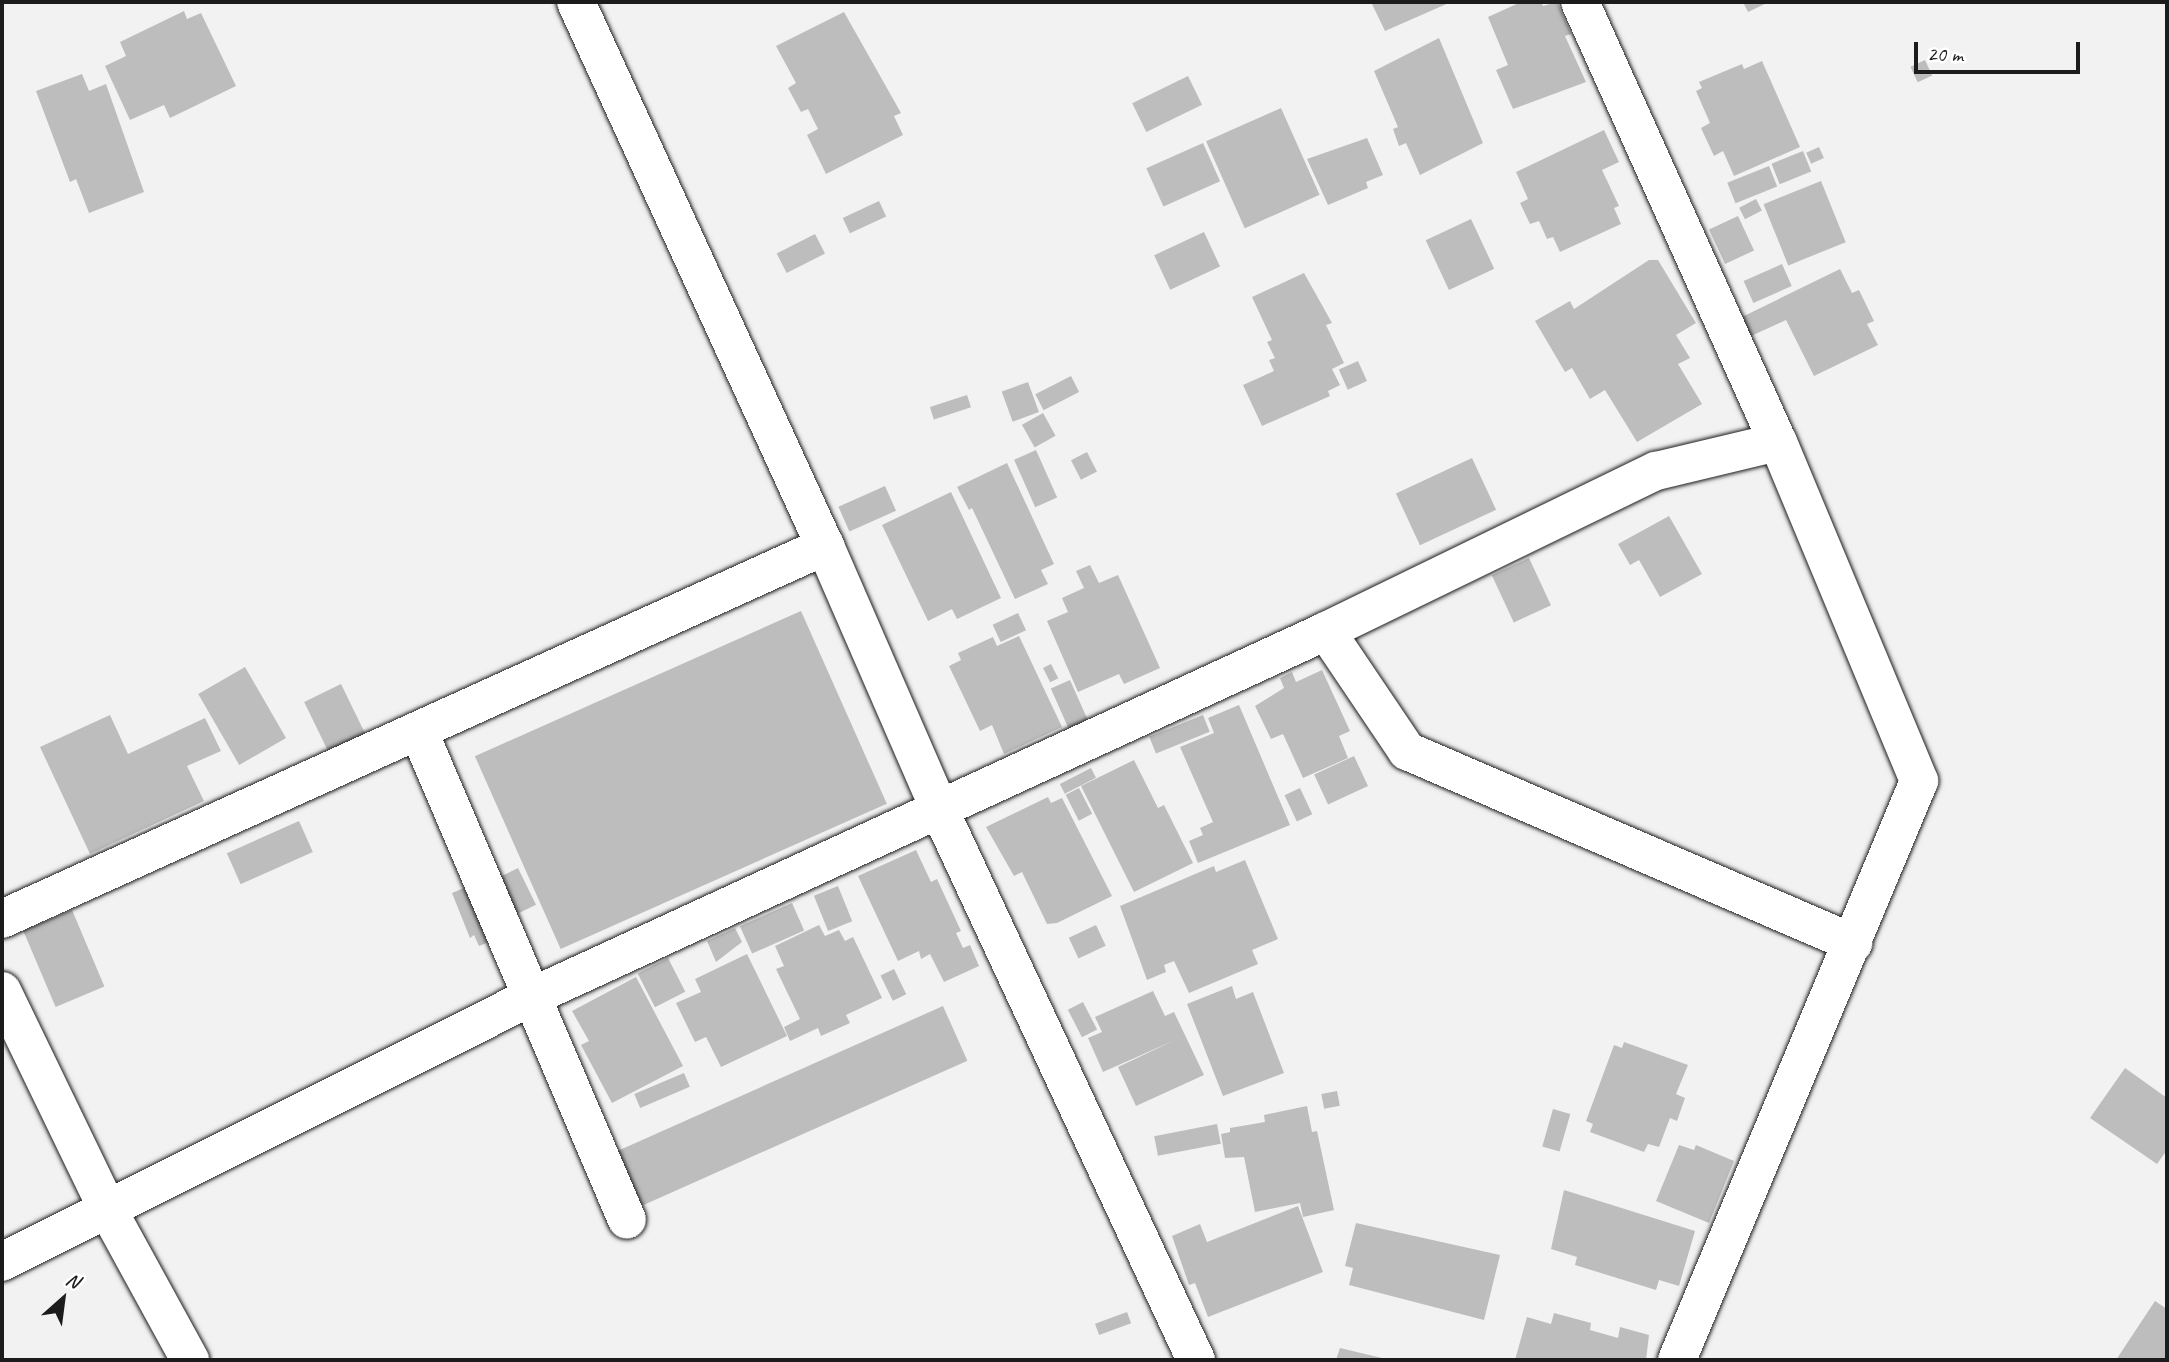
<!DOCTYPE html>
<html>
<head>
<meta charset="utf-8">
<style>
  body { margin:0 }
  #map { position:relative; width:2169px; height:1362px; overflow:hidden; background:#f2f2f2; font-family:Caveat,sans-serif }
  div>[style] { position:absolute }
  .building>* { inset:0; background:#bdbdbd; transform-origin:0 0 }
  .roads { filter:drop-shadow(0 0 2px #1c1c1c) drop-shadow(0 0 2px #1c1c1c) }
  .minor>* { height:38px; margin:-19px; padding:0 19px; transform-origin:19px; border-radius:19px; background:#fff }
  span { translate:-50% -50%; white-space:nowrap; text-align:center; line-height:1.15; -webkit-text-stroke:5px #fff; paint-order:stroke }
  .frame { position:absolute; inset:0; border:4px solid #1c1c1c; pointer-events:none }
  .north { position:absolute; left:28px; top:1264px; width:70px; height:70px; -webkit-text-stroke:5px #fff; paint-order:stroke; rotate:28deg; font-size:19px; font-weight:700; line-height:28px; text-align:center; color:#1c1c1c }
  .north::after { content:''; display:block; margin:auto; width:24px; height:32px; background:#1c1c1c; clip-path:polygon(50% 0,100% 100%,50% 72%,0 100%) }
  .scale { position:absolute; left:1914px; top:42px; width:166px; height:32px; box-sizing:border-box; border:4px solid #1c1c1c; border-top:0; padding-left:9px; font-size:21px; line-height:24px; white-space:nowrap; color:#1c1c1c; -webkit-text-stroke:5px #fff; paint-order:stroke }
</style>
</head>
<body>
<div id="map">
  <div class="building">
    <i style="clip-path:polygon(1371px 2px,1451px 2px,1385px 31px)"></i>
    <i style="clip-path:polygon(1521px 2px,1541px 2px,1543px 6px,1557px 2px,1571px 34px,1565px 36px,1586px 82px,1513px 109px,1496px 70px,1508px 65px,1488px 17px)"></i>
    <i style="clip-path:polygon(1743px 2px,1769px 2px,1748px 12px)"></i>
    <i style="clip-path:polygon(184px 11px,187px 19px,201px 13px,236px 86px,170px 118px,164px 105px,130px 120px,105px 66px,126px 56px,120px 42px)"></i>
    <i style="clip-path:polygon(844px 12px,901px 113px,894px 116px,903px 135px,826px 174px,807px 135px,818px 129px,808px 109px,801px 112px,788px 88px,796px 83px,776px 46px)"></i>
    <i style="clip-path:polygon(1439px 38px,1483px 143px,1420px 175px,1406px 143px,1399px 146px,1393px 129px,1398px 127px,1374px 71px)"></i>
    <i style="left:1925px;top:60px;width:17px;height:16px;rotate:65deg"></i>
    <i style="clip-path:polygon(1762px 61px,1800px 147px,1734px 176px,1723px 151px,1714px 156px,1701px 128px,1710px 123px,1696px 91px,1702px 88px,1699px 82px,1742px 64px,1744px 69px)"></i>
    <i style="clip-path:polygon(82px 74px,89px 91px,106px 84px,144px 192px,89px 213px,76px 179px,70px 182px,36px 91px)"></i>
    <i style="left:1188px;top:76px;width:32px;height:62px;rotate:64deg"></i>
    <i style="left:1281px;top:108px;width:95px;height:82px;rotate:66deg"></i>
    <i style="clip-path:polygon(1604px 130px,1619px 162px,1602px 170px,1619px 206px,1614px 208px,1621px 224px,1560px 252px,1553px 237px,1547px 239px,1539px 221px,1530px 224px,1520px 203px,1528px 199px,1516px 172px)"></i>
    <i style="clip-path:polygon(1367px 138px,1383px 175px,1366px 182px,1368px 188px,1328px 205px,1307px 159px)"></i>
    <i style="left:1203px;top:143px;width:42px;height:62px;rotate:66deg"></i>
    <i style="left:1819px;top:147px;width:12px;height:14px;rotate:66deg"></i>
    <i style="left:1803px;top:151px;width:22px;height:34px;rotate:68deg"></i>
    <i style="left:1769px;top:166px;width:22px;height:45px;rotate:68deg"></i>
    <i style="left:1821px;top:181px;width:66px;height:62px;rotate:68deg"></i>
    <i style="left:1756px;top:199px;width:13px;height:19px;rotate:63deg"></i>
    <i style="left:879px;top:201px;width:17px;height:40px;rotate:65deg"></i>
    <i style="left:1738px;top:216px;width:38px;height:32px;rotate:65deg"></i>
    <i style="left:1471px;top:219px;width:55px;height:50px;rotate:65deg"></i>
    <i style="left:1204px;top:232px;width:38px;height:55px;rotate:65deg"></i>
    <i style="left:815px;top:234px;width:22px;height:43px;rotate:63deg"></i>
    <i style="clip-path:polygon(1649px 260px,1658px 260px,1696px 323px,1676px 335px,1690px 358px,1678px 364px,1702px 404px,1637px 442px,1605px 390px,1590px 399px,1572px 368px,1565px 372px,1535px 321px,1570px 301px,1574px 309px)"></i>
    <i style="left:1782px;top:264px;width:24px;height:42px;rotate:66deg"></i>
    <i style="clip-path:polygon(1840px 269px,1852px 293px,1859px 290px,1874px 321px,1867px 324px,1878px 345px,1814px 376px,1786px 320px,1751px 336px,1742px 317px)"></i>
    <i style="clip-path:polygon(1304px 273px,1332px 323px,1326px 325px,1344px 363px,1332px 369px,1340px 385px,1328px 391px,1330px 396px,1262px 426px,1243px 385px,1274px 371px,1269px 360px,1275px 358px,1267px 342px,1272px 340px,1252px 297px)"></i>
    <i style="left:1358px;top:361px;width:22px;height:21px;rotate:66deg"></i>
    <i style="left:1071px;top:376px;width:18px;height:40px;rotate:63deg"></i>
    <i style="left:1028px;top:382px;width:32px;height:28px;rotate:70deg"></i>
    <i style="left:967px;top:395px;width:13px;height:39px;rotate:72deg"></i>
    <i style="left:1043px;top:413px;width:26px;height:24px;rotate:61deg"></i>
    <i style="left:1036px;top:450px;width:52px;height:24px;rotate:66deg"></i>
    <i style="left:1087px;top:452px;width:22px;height:18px;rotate:63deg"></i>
    <i style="left:1472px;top:458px;width:57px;height:84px;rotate:65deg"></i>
    <i style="clip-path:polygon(1007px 463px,1054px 564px,1041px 570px,1048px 584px,1015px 599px,972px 508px,969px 510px,957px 487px)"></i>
    <i style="left:885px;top:486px;width:27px;height:51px;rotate:66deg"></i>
    <i style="clip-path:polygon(951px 492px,1001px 598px,957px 619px,952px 609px,928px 621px,882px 525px)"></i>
    <i style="clip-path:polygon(1669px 516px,1702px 574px,1660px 597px,1639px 560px,1630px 565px,1618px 544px)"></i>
    <i style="left:1529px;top:558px;width:52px;height:41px;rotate:65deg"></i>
    <i style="clip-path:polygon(1090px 565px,1099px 583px,1118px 575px,1160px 668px,1124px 684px,1119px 674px,1078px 692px,1047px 621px,1068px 612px,1062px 598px,1084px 588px,1076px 571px)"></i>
    <i style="left:801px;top:611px;width:211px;height:357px;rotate:66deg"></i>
    <i style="left:1018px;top:613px;width:19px;height:28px;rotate:65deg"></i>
    <i style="clip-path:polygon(1019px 636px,1062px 727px,1004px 754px,992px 725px,980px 731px,949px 666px,961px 660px,958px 653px,993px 637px,997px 646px)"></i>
    <i style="left:1051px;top:664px;width:16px;height:9px;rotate:63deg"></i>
    <i style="left:245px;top:667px;width:82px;height:54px;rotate:60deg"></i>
    <i style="clip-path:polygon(1322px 670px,1350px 731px,1339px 736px,1348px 758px,1303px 778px,1283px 734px,1271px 739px,1255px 706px,1284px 688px,1280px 678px,1292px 672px,1296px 682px)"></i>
    <i style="left:1070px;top:680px;width:47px;height:21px;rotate:66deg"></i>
    <i style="left:341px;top:684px;width:60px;height:41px;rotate:64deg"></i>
    <i style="clip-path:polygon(1239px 705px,1290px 825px,1198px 863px,1189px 841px,1203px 835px,1200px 828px,1213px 822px,1180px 747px,1214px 733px,1208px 718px)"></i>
    <i style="clip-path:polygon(110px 715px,128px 754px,205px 718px,221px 751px,187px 766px,204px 801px,90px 854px,40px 747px)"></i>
    <i style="left:1203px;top:715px;width:18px;height:58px;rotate:68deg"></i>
    <i style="left:1354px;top:756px;width:33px;height:44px;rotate:65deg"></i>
    <i style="clip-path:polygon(1134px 760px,1158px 808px,1164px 805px,1193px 863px,1134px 892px,1081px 786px)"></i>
    <i style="left:1091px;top:768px;width:11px;height:35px;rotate:63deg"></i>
    <i style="left:1079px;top:788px;width:29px;height:15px;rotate:63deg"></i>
    <i style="left:1300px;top:788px;width:29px;height:17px;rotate:65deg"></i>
    <i style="clip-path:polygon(1048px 797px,1051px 803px,1062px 798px,1112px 896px,1057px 923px,1047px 924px,1022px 872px,1014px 876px,986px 827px)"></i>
    <i style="left:299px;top:821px;width:34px;height:79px;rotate:66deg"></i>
    <i style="clip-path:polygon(916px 850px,931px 882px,937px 879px,961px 931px,956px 933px,963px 948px,970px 945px,979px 966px,944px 982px,930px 954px,921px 959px,919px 951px,898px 961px,858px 876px)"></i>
    <i style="clip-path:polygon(1245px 860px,1278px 939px,1252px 950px,1258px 964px,1189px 993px,1174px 961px,1164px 965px,1166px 972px,1147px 980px,1120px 906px,1214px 866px,1216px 872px)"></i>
    <i style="left:518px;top:868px;width:41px;height:25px;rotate:64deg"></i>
    <i style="left:838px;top:886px;width:38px;height:26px;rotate:68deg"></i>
    <i style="clip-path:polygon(466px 887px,489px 942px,479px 946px,474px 935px,470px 938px,452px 893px)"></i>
    <i style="left:792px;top:903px;width:30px;height:57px;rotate:66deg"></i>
    <i style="left:72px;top:910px;width:83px;height:53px;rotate:67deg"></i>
    <i style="clip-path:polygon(819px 925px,825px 936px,839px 930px,845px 941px,853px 937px,882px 998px,846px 1015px,850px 1023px,821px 1036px,818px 1028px,790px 1041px,784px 1027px,800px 1019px,776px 969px,784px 966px,775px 946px)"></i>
    <i style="left:1096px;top:925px;width:23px;height:30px;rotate:65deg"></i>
    <i style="clip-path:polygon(735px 928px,742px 942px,716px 962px,707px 941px)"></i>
    <i style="clip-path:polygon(747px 954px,787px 1036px,721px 1067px,706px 1037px,695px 1042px,676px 1003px,701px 992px,695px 979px)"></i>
    <i style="left:668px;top:958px;width:38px;height:34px;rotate:63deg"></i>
    <i style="left:894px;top:969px;width:28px;height:15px;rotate:64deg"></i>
    <i style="clip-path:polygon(636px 977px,683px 1066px,612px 1103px,581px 1045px,589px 1041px,572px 1011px)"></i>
    <i style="clip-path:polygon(1232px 986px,1236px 999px,1253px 992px,1284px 1073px,1223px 1096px,1187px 1004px)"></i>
    <i style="clip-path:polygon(1153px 991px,1165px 1016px,1174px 1012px,1204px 1075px,1136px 1106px,1118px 1067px,1175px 1040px,1103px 1072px,1088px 1038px,1102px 1032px,1095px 1017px)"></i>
    <i style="left:1083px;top:1002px;width:31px;height:17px;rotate:63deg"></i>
    <i style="left:943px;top:1006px;width:60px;height:360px;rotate:66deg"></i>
    <i style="clip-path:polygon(1624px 1042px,1688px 1065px,1676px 1094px,1685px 1098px,1677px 1121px,1670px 1118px,1659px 1147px,1648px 1144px,1644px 1152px,1590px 1132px,1593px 1124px,1586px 1121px,1614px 1045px,1622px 1048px)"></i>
    <i style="clip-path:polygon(2125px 1068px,2167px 1098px,2167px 1150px,2157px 1164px,2090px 1118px)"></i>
    <i style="left:684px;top:1073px;width:15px;height:54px;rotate:67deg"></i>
    <i style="left:1337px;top:1091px;width:15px;height:16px;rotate:79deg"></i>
    <i style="clip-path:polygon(1307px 1106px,1312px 1132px,1317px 1131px,1334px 1210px,1303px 1217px,1300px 1203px,1255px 1212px,1244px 1157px,1225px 1158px,1221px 1134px,1230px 1132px,1230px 1128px,1265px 1122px,1264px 1115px)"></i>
    <i style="left:1553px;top:1109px;width:18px;height:39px;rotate:16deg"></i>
    <i style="left:1217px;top:1124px;width:20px;height:64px;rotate:79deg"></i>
    <i style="clip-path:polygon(1679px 1145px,1694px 1150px,1696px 1145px,1734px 1161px,1709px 1223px,1656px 1201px)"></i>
    <i style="clip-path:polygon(1564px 1190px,1695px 1231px,1679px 1286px,1659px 1280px,1656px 1290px,1575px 1265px,1577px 1257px,1551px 1249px)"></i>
    <i style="clip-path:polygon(1298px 1206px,1323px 1272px,1208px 1317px,1195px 1283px,1189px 1285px,1172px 1236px,1200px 1224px,1207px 1242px)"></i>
    <i style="clip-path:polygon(1356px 1223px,1500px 1255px,1484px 1320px,1349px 1285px,1353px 1268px,1345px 1266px)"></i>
    <i style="clip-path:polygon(2155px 1301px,2167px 1309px,2167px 1360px,2116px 1360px)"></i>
    <i style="left:1127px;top:1312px;width:12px;height:34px;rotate:70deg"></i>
    <i style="clip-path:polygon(1554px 1313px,1591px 1323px,1590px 1330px,1618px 1338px,1620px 1327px,1649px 1335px,1646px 1360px,1515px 1360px,1527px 1317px,1551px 1324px)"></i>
    <i style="clip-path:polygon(1340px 1348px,1386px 1359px,1386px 1360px,1336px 1360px)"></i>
  </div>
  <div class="roads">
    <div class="minor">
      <i style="left:576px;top:2px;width:598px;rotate:65.41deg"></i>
      <i style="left:825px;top:546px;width:289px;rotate:66.5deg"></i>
      <i style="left:940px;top:811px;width:606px;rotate:65deg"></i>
      <i style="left:1580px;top:2px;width:482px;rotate:65.8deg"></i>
      <i style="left:1778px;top:442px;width:367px;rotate:67.4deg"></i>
      <i style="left:1919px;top:781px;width:628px;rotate:112.68deg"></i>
      <i style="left:1326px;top:631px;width:145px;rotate:56deg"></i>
      <i style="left:1407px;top:751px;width:486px;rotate:23.3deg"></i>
      <i style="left:419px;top:732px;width:530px;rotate:66.91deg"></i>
      <i style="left:2px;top:919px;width:904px;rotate:-24.38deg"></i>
      <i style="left:2px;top:991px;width:246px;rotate:64.2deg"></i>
      <i style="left:109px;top:1212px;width:169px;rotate:61.3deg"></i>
      <i style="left:2px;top:1262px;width:589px;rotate:-26.61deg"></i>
      <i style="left:529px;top:998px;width:877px;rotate:-24.72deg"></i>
      <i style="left:1326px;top:631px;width:367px;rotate:-25.9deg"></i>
      <i style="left:1656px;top:471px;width:125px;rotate:-13.4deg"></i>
    </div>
  </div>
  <div class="frame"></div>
  <div class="north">N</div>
  <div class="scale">20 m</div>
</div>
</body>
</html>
